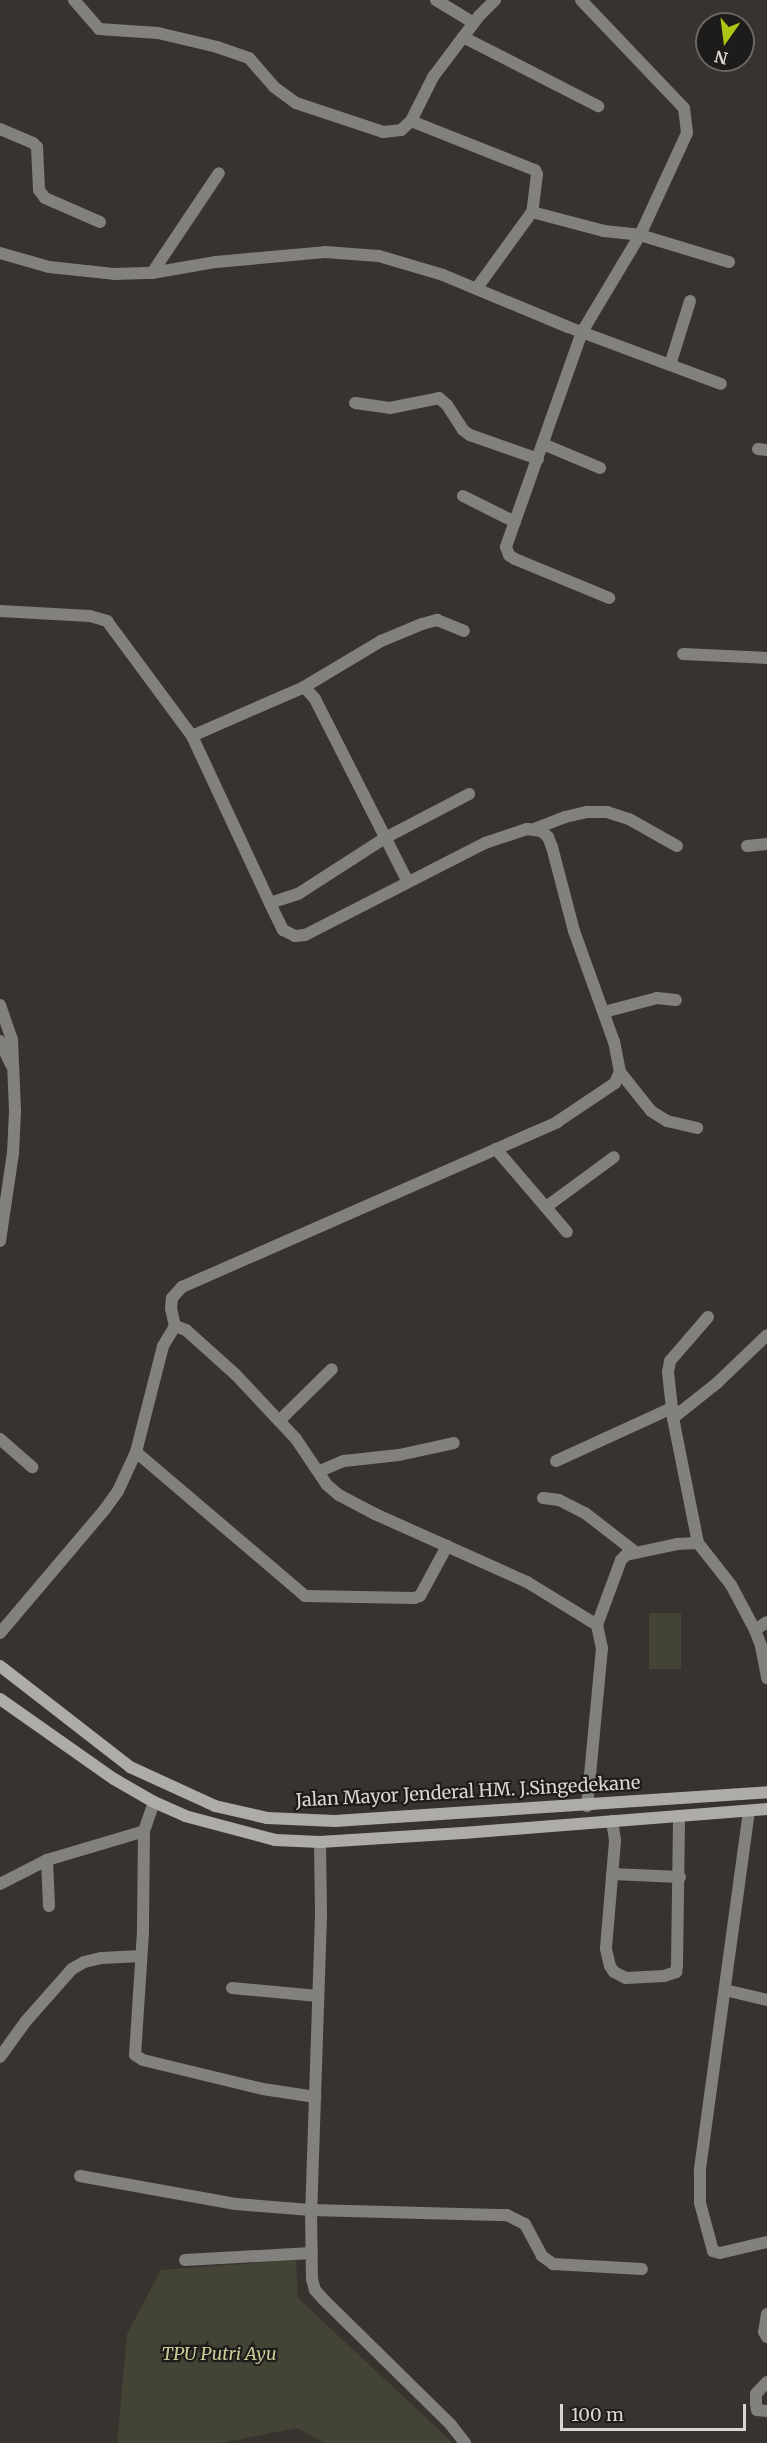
<!DOCTYPE html>
<html>
<head>
<meta charset="utf-8">
<style>
  body { margin:0 }
  #map { position:relative; width:767px; height:2443px; overflow:hidden; background:#39332f; font-family:Merriweather,serif }
  div>[style] { position:absolute }
  .green>* { inset:0; background:#434435; transform-origin:0 0 }
  .minor>* { height:12px; margin:-6px; padding:0 6px; transform-origin:6px; border-radius:6px; background:#82817e }
  .tertiary>* { height:12px; margin:-6px; padding:0 6px; transform-origin:6px; border-radius:6px; background:#82817e }
  .secondary>* { height:12px; margin:-6px; padding:0 6px; transform-origin:6px; border-radius:6px; background:#aeaca7 }
  span { translate:-50% -50%; white-space:nowrap; text-align:center; line-height:1.15; -webkit-text-stroke:4.5px #1e1c1a; paint-order:stroke }
  .street-label { font-size:18px; color:#dad6d3 }
  .park-label { font-size:18px; color:#c8cc97; font-style:italic }
  .north { position:absolute; left:695px; top:12px; width:60px; height:60px; box-sizing:border-box; background:#1e1c1a; border:2px solid #696664; border-radius:50%; rotate:194deg; font-size:16px; font-weight:700; line-height:24px; text-align:center; color:#dad6d3 }
  .north::after { content:''; display:block; margin:auto; width:21px; height:27px; background:#acc613; clip-path:polygon(50% 0,100% 100%,50% 72%,0 100%) }
  .scale { position:absolute; left:560px; top:2404px; width:186px; height:27px; box-sizing:border-box; border:3px solid #dad6d3; border-top:0; padding-left:8px; font-size:18px; line-height:21px; white-space:nowrap; color:#dad6d3; -webkit-text-stroke:4px #1e1c1a; paint-order:stroke }
</style>
</head>
<body>
<div id="map">
  <div class="green">
    <i style="left:649px;top:1613px;width:32px;height:56px"></i>
    <i style="clip-path:polygon(296px 2260px,298px 2298px,453px 2443px,324px 2443px,297px 2428px,221px 2443px,117px 2443px,127px 2334px,161px 2270px)"></i>
  </div>
  <div class="minor">
    <i style="left:74px;top:0;width:38px;rotate:49deg"></i>
    <i style="left:99px;top:29px;width:59px;rotate:3.9deg"></i>
    <i style="left:158px;top:33px;width:61px;rotate:13.3deg"></i>
    <i style="left:217px;top:47px;width:34px;rotate:19deg"></i>
    <i style="left:249px;top:58px;width:38px;rotate:49deg"></i>
    <i style="left:274px;top:87px;width:27px;rotate:36deg"></i>
    <i style="left:296px;top:103px;width:92px;rotate:18.4deg"></i>
    <i style="left:383px;top:132px;width:18px;rotate:-6deg"></i>
    <i style="left:401px;top:130px;width:13px;rotate:-42deg"></i>
    <i style="left:411px;top:121px;width:133px;rotate:21.6deg"></i>
    <i style="left:535px;top:170px;width:4px;rotate:63deg"></i>
    <i style="left:537px;top:174px;width:38px;rotate:97deg"></i>
    <i style="left:532px;top:212px;width:95px;rotate:126deg"></i>
    <i style="left:436px;top:0;width:44px;rotate:31.2deg"></i>
    <i style="left:581px;top:0;width:149px;rotate:46.4deg"></i>
    <i style="left:684px;top:108px;width:25px;rotate:83deg"></i>
    <i style="left:687px;top:133px;width:112px;rotate:114.7deg"></i>
    <i style="left:640px;top:235px;width:113px;rotate:120.9deg"></i>
    <i style="left:582px;top:332px;width:228px;rotate:109.5deg"></i>
    <i style="left:506px;top:547px;width:9px;rotate:69deg"></i>
    <i style="left:509px;top:555px;width:7px;rotate:34deg"></i>
    <i style="left:515px;top:559px;width:102px;rotate:22.5deg"></i>
    <i style="left:463px;top:37px;width:152px;rotate:27.1deg"></i>
    <i style="left:411px;top:121px;width:49px;rotate:-63.4deg"></i>
    <i style="left:433px;top:77px;width:76px;rotate:-53deg"></i>
    <i style="left:479px;top:16px;width:23px;rotate:-45deg"></i>
    <i style="left:0;top:129px;width:36px;rotate:23deg"></i>
    <i style="left:33px;top:143px;width:6px;rotate:45deg"></i>
    <i style="left:37px;top:147px;width:43px;rotate:87.3deg"></i>
    <i style="left:39px;top:190px;width:10px;rotate:53deg"></i>
    <i style="left:45px;top:198px;width:60px;rotate:23.6deg"></i>
    <i style="left:532px;top:212px;width:74px;rotate:14.8deg"></i>
    <i style="left:604px;top:231px;width:36px;rotate:6deg"></i>
    <i style="left:640px;top:235px;width:93px;rotate:16.9deg"></i>
    <i style="left:0;top:253px;width:51px;rotate:15.9deg"></i>
    <i style="left:49px;top:267px;width:65px;rotate:6.1deg"></i>
    <i style="left:114px;top:274px;width:38px;rotate:-2deg"></i>
    <i style="left:152px;top:273px;width:65px;rotate:-9.8deg"></i>
    <i style="left:216px;top:262px;width:109px;rotate:-5.2deg"></i>
    <i style="left:325px;top:252px;width:54px;rotate:4.2deg"></i>
    <i style="left:379px;top:256px;width:67px;rotate:16.5deg"></i>
    <i style="left:443px;top:275px;width:135px;rotate:22.6deg"></i>
    <i style="left:568px;top:327px;width:163px;rotate:20.4deg"></i>
    <i style="left:152px;top:273px;width:120px;rotate:-56.2deg"></i>
    <i style="left:670px;top:365px;width:67px;rotate:-72.6deg"></i>
    <i style="left:355px;top:403px;width:35px;rotate:8deg"></i>
    <i style="left:390px;top:408px;width:50px;rotate:-11.5deg"></i>
    <i style="left:439px;top:398px;width:11px;rotate:41deg"></i>
    <i style="left:447px;top:405px;width:30px;rotate:57deg"></i>
    <i style="left:463px;top:430px;width:9px;rotate:36deg"></i>
    <i style="left:470px;top:435px;width:72px;rotate:19.4deg"></i>
    <i style="left:543px;top:444px;width:62px;rotate:22.8deg"></i>
    <i style="left:758px;top:449px;width:9px;rotate:6deg"></i>
    <i style="left:463px;top:496px;width:58px;rotate:26.6deg"></i>
    <i style="left:0;top:611px;width:90px;rotate:3.2deg"></i>
    <i style="left:90px;top:616px;width:18px;rotate:16deg"></i>
    <i style="left:107px;top:621px;width:143px;rotate:53.5deg"></i>
    <i style="left:192px;top:736px;width:122px;rotate:-23.6deg"></i>
    <i style="left:304px;top:687px;width:90px;rotate:-30.9deg"></i>
    <i style="left:381px;top:641px;width:44px;rotate:-22.5deg"></i>
    <i style="left:422px;top:624px;width:16px;rotate:-15deg"></i>
    <i style="left:437px;top:620px;width:29px;rotate:22deg"></i>
    <i style="left:683px;top:654px;width:84px;rotate:2.7deg"></i>
    <i style="left:304px;top:687px;width:16px;rotate:47deg"></i>
    <i style="left:315px;top:699px;width:205px;rotate:63.1deg"></i>
    <i style="left:192px;top:736px;width:184px;rotate:65deg"></i>
    <i style="left:270px;top:903px;width:29px;rotate:-18deg"></i>
    <i style="left:298px;top:894px;width:103px;rotate:-32.8deg"></i>
    <i style="left:385px;top:838px;width:95px;rotate:-27.6deg"></i>
    <i style="left:534px;top:829px;width:33px;rotate:-21deg"></i>
    <i style="left:565px;top:817px;width:23px;rotate:-13deg"></i>
    <i style="left:587px;top:812px;width:20px"></i>
    <i style="left:607px;top:812px;width:23px;rotate:18deg"></i>
    <i style="left:629px;top:819px;width:55px;rotate:29.4deg"></i>
    <i style="left:747px;top:846px;width:20px;rotate:-6deg"></i>
    <i style="left:604px;top:1012px;width:55px;rotate:-14.8deg"></i>
    <i style="left:657px;top:998px;width:19px;rotate:6deg"></i>
    <i style="left:620px;top:1072px;width:50px;rotate:51.5deg"></i>
    <i style="left:651px;top:1111px;width:19px;rotate:32deg"></i>
    <i style="left:667px;top:1121px;width:31px;rotate:13deg"></i>
    <i style="left:496px;top:1149px;width:109px;rotate:49.5deg"></i>
    <i style="left:546px;top:1207px;width:84px;rotate:-36.3deg"></i>
    <i style="left:708px;top:1317px;width:58px;rotate:130.8deg"></i>
    <i style="left:670px;top:1361px;width:11px;rotate:100deg"></i>
    <i style="left:668px;top:1372px;width:46px;rotate:83.8deg"></i>
    <i style="left:673px;top:1418px;width:127px;rotate:78.7deg"></i>
    <i style="left:698px;top:1543px;width:53px;rotate:51.8deg"></i>
    <i style="left:731px;top:1585px;width:51px;rotate:61.9deg"></i>
    <i style="left:755px;top:1630px;width:17px;rotate:69deg"></i>
    <i style="left:761px;top:1646px;width:33px;rotate:79deg"></i>
    <i style="left:175px;top:1326px;width:17px;rotate:-103deg"></i>
    <i style="left:171px;top:1309px;width:11px;rotate:-85deg"></i>
    <i style="left:172px;top:1298px;width:15px;rotate:-48deg"></i>
    <i style="left:182px;top:1287px;width:410px;rotate:-23.7deg"></i>
    <i style="left:557px;top:1122px;width:70px;rotate:-33.9deg"></i>
    <i style="left:615px;top:1083px;width:12px;rotate:-66deg"></i>
    <i style="left:620px;top:1072px;width:31px;rotate:-101deg"></i>
    <i style="left:614px;top:1042px;width:118px;rotate:-109.8deg"></i>
    <i style="left:574px;top:931px;width:87px;rotate:-104.7deg"></i>
    <i style="left:552px;top:847px;width:11px;rotate:-112deg"></i>
    <i style="left:548px;top:837px;width:9px;rotate:-139deg"></i>
    <i style="left:541px;top:831px;width:14px;rotate:-172deg"></i>
    <i style="left:527px;top:829px;width:44px;rotate:161.6deg"></i>
    <i style="left:485px;top:843px;width:202px;rotate:152.9deg"></i>
    <i style="left:305px;top:935px;width:10px;rotate:174deg"></i>
    <i style="left:295px;top:936px;width:13px;rotate:-153deg"></i>
    <i style="left:283px;top:930px;width:30px;rotate:-116deg"></i>
    <i style="left:175px;top:1326px;width:12px;rotate:20deg"></i>
    <i style="left:186px;top:1330px;width:67px;rotate:42deg"></i>
    <i style="left:236px;top:1375px;width:88px;rotate:46.8deg"></i>
    <i style="left:296px;top:1439px;width:55px;rotate:56deg"></i>
    <i style="left:327px;top:1485px;width:16px;rotate:40deg"></i>
    <i style="left:339px;top:1495px;width:41px;rotate:27.8deg"></i>
    <i style="left:375px;top:1514px;width:167px;rotate:24.1deg"></i>
    <i style="left:527px;top:1582px;width:82px;rotate:31.6deg"></i>
    <i style="left:597px;top:1625px;width:24px;rotate:78deg"></i>
    <i style="left:602px;top:1648px;width:159px;rotate:95.4deg"></i>
    <i style="left:673px;top:1418px;width:56px;rotate:-38.5deg"></i>
    <i style="left:717px;top:1383px;width:69px;rotate:-43.8deg"></i>
    <i style="left:279px;top:1421px;width:74px;rotate:-44.5deg"></i>
    <i style="left:0;top:1439px;width:43px;rotate:41.2deg"></i>
    <i style="left:136px;top:1452px;width:222px;rotate:40.4deg"></i>
    <i style="left:305px;top:1596px;width:109px;rotate:1.1deg"></i>
    <i style="left:414px;top:1598px;width:6px;rotate:-18deg"></i>
    <i style="left:420px;top:1596px;width:57px;rotate:-61.6deg"></i>
    <i style="left:556px;top:1461px;width:128px;rotate:-24.6deg"></i>
    <i style="left:320px;top:1471px;width:26px;rotate:-23deg"></i>
    <i style="left:344px;top:1461px;width:55px;rotate:-6.2deg"></i>
    <i style="left:399px;top:1455px;width:56px;rotate:-12.3deg"></i>
    <i style="left:543px;top:1498px;width:16px;rotate:7deg"></i>
    <i style="left:559px;top:1500px;width:29px;rotate:27deg"></i>
    <i style="left:585px;top:1513px;width:62px;rotate:37.8deg"></i>
    <i style="left:597px;top:1625px;width:69px;rotate:-69.7deg"></i>
    <i style="left:621px;top:1560px;width:7px;rotate:-45deg"></i>
    <i style="left:626px;top:1555px;width:52px;rotate:-12.2deg"></i>
    <i style="left:677px;top:1544px;width:21px;rotate:-3deg"></i>
    <i style="left:755px;top:1630px;width:14px;rotate:-34deg"></i>
    <i style="left:0;top:1633px;width:162px;rotate:-49.7deg"></i>
    <i style="left:105px;top:1509px;width:22px;rotate:-54deg"></i>
    <i style="left:118px;top:1491px;width:43px;rotate:-65.2deg"></i>
    <i style="left:136px;top:1452px;width:109px;rotate:-75.7deg"></i>
    <i style="left:163px;top:1346px;width:23px;rotate:-59deg"></i>
    <i style="left:154px;top:1802px;width:31px;rotate:109deg"></i>
    <i style="left:144px;top:1831px;width:101px;rotate:90.6deg"></i>
    <i style="left:143px;top:1932px;width:123px;rotate:93.7deg"></i>
    <i style="left:135px;top:2055px;width:9px;rotate:32deg"></i>
    <i style="left:143px;top:2060px;width:123px;rotate:13.6deg"></i>
    <i style="left:263px;top:2089px;width:53px;rotate:8.7deg"></i>
    <i style="left:749px;top:1811px;width:363px;rotate:97.8deg"></i>
    <i style="left:700px;top:2171px;width:32px;rotate:90deg"></i>
    <i style="left:700px;top:2203px;width:50px;rotate:74.8deg"></i>
    <i style="left:713px;top:2251px;width:7px;rotate:16deg"></i>
    <i style="left:720px;top:2253px;width:48px;rotate:-13.2deg"></i>
    <i style="left:612px;top:1821px;width:20px;rotate:81deg"></i>
    <i style="left:615px;top:1841px;width:108px;rotate:94.8deg"></i>
    <i style="left:606px;top:1949px;width:17px;rotate:77deg"></i>
    <i style="left:610px;top:1966px;width:7px;rotate:56deg"></i>
    <i style="left:614px;top:1972px;width:13px;rotate:27deg"></i>
    <i style="left:626px;top:1978px;width:38px;rotate:-3deg"></i>
    <i style="left:664px;top:1976px;width:13px;rotate:-18deg"></i>
    <i style="left:676px;top:1972px;width:7px;rotate:-82deg"></i>
    <i style="left:677px;top:1965px;width:149px;rotate:-89.2deg"></i>
    <i style="left:320px;top:1842px;width:74px;rotate:89.2deg"></i>
    <i style="left:321px;top:1916px;width:294px;rotate:91.9deg"></i>
    <i style="left:311px;top:2210px;width:69px;rotate:89.2deg"></i>
    <i style="left:312px;top:2279px;width:11px;rotate:75deg"></i>
    <i style="left:315px;top:2290px;width:13px;rotate:48deg"></i>
    <i style="left:324px;top:2300px;width:178px;rotate:44.5deg"></i>
    <i style="left:451px;top:2425px;width:23px;rotate:52deg"></i>
    <i style="left:47px;top:1860px;width:46px;rotate:87.5deg"></i>
    <i style="left:612px;top:1874px;width:68px;rotate:2.5deg"></i>
    <i style="left:0;top:1884px;width:53px;rotate:-27.1deg"></i>
    <i style="left:47px;top:1860px;width:101px;rotate:-16.6deg"></i>
    <i style="left:232px;top:1988px;width:86px;rotate:5.3deg"></i>
    <i style="left:725px;top:1990px;width:43px;rotate:13.4deg"></i>
    <i style="left:0;top:2057px;width:44px;rotate:-54.2deg"></i>
    <i style="left:26px;top:2021px;width:69px;rotate:-48.5deg"></i>
    <i style="left:72px;top:1969px;width:14px;rotate:-30deg"></i>
    <i style="left:84px;top:1962px;width:18px;rotate:-13deg"></i>
    <i style="left:102px;top:1958px;width:39px;rotate:-3deg"></i>
    <i style="left:80px;top:2176px;width:158px;rotate:10.2deg"></i>
    <i style="left:236px;top:2204px;width:75px;rotate:4.6deg"></i>
    <i style="left:311px;top:2210px;width:196px;rotate:1.5deg"></i>
    <i style="left:507px;top:2215px;width:20px;rotate:27deg"></i>
    <i style="left:525px;top:2224px;width:36px;rotate:62deg"></i>
    <i style="left:542px;top:2256px;width:14px;rotate:36deg"></i>
    <i style="left:553px;top:2264px;width:89px;rotate:3.2deg"></i>
    <i style="left:185px;top:2260px;width:127px;rotate:-3.2deg"></i>
    <i style="left:767px;top:2314px;width:18px;rotate:99deg"></i>
    <i style="left:764px;top:2332px;width:6px;rotate:59deg"></i>
    <i style="left:767px;top:2382px;width:16px;rotate:133deg"></i>
    <i style="left:756px;top:2394px;width:9px;rotate:90deg"></i>
    <i style="left:756px;top:2403px;width:7px;rotate:82deg"></i>
    <i style="left:757px;top:2410px;width:10px;rotate:6deg"></i>
  </div>
  <div class="tertiary">
    <i style="left:0;top:1005px;width:36px;rotate:71deg"></i>
    <i style="left:12px;top:1039px;width:72px;rotate:87.6deg"></i>
    <i style="left:15px;top:1111px;width:42px;rotate:92.7deg"></i>
    <i style="left:13px;top:1153px;width:89px;rotate:98.4deg"></i>
    <i style="left:0;top:1041px;width:26px;rotate:65deg"></i>
  </div>
  <div class="secondary">
    <i style="left:0;top:1666px;width:165px;rotate:37.8deg"></i>
    <i style="left:130px;top:1767px;width:94px;rotate:24.6deg"></i>
    <i style="left:215px;top:1806px;width:53px;rotate:13deg"></i>
    <i style="left:267px;top:1818px;width:68px;rotate:2.5deg"></i>
    <i style="left:335px;top:1821px;width:433px;rotate:-3.8deg"></i>
    <i style="left:0;top:1699px;width:139px;rotate:35.1deg"></i>
    <i style="left:114px;top:1779px;width:46px;rotate:29.9deg"></i>
    <i style="left:154px;top:1802px;width:34px;rotate:24deg"></i>
    <i style="left:185px;top:1816px;width:93px;rotate:14.9deg"></i>
    <i style="left:275px;top:1840px;width:45px;rotate:2.5deg"></i>
    <i style="left:320px;top:1842px;width:143px;rotate:-3.6deg"></i>
    <i style="left:463px;top:1833px;width:305px;rotate:-4.5deg"></i>
  </div>
  <div class="street-label">
    <span style="left:468px;top:1792px;rotate:-3deg">Jalan Mayor Jenderal HM. J.Singedekane</span>
  </div>
  <div class="park-label">
    <span style="left:219px;top:2354px">TPU Putri Ayu</span>
  </div>
  <div class="north">N</div>
  <div class="scale">100 m</div>
</div>
</body>
</html>
